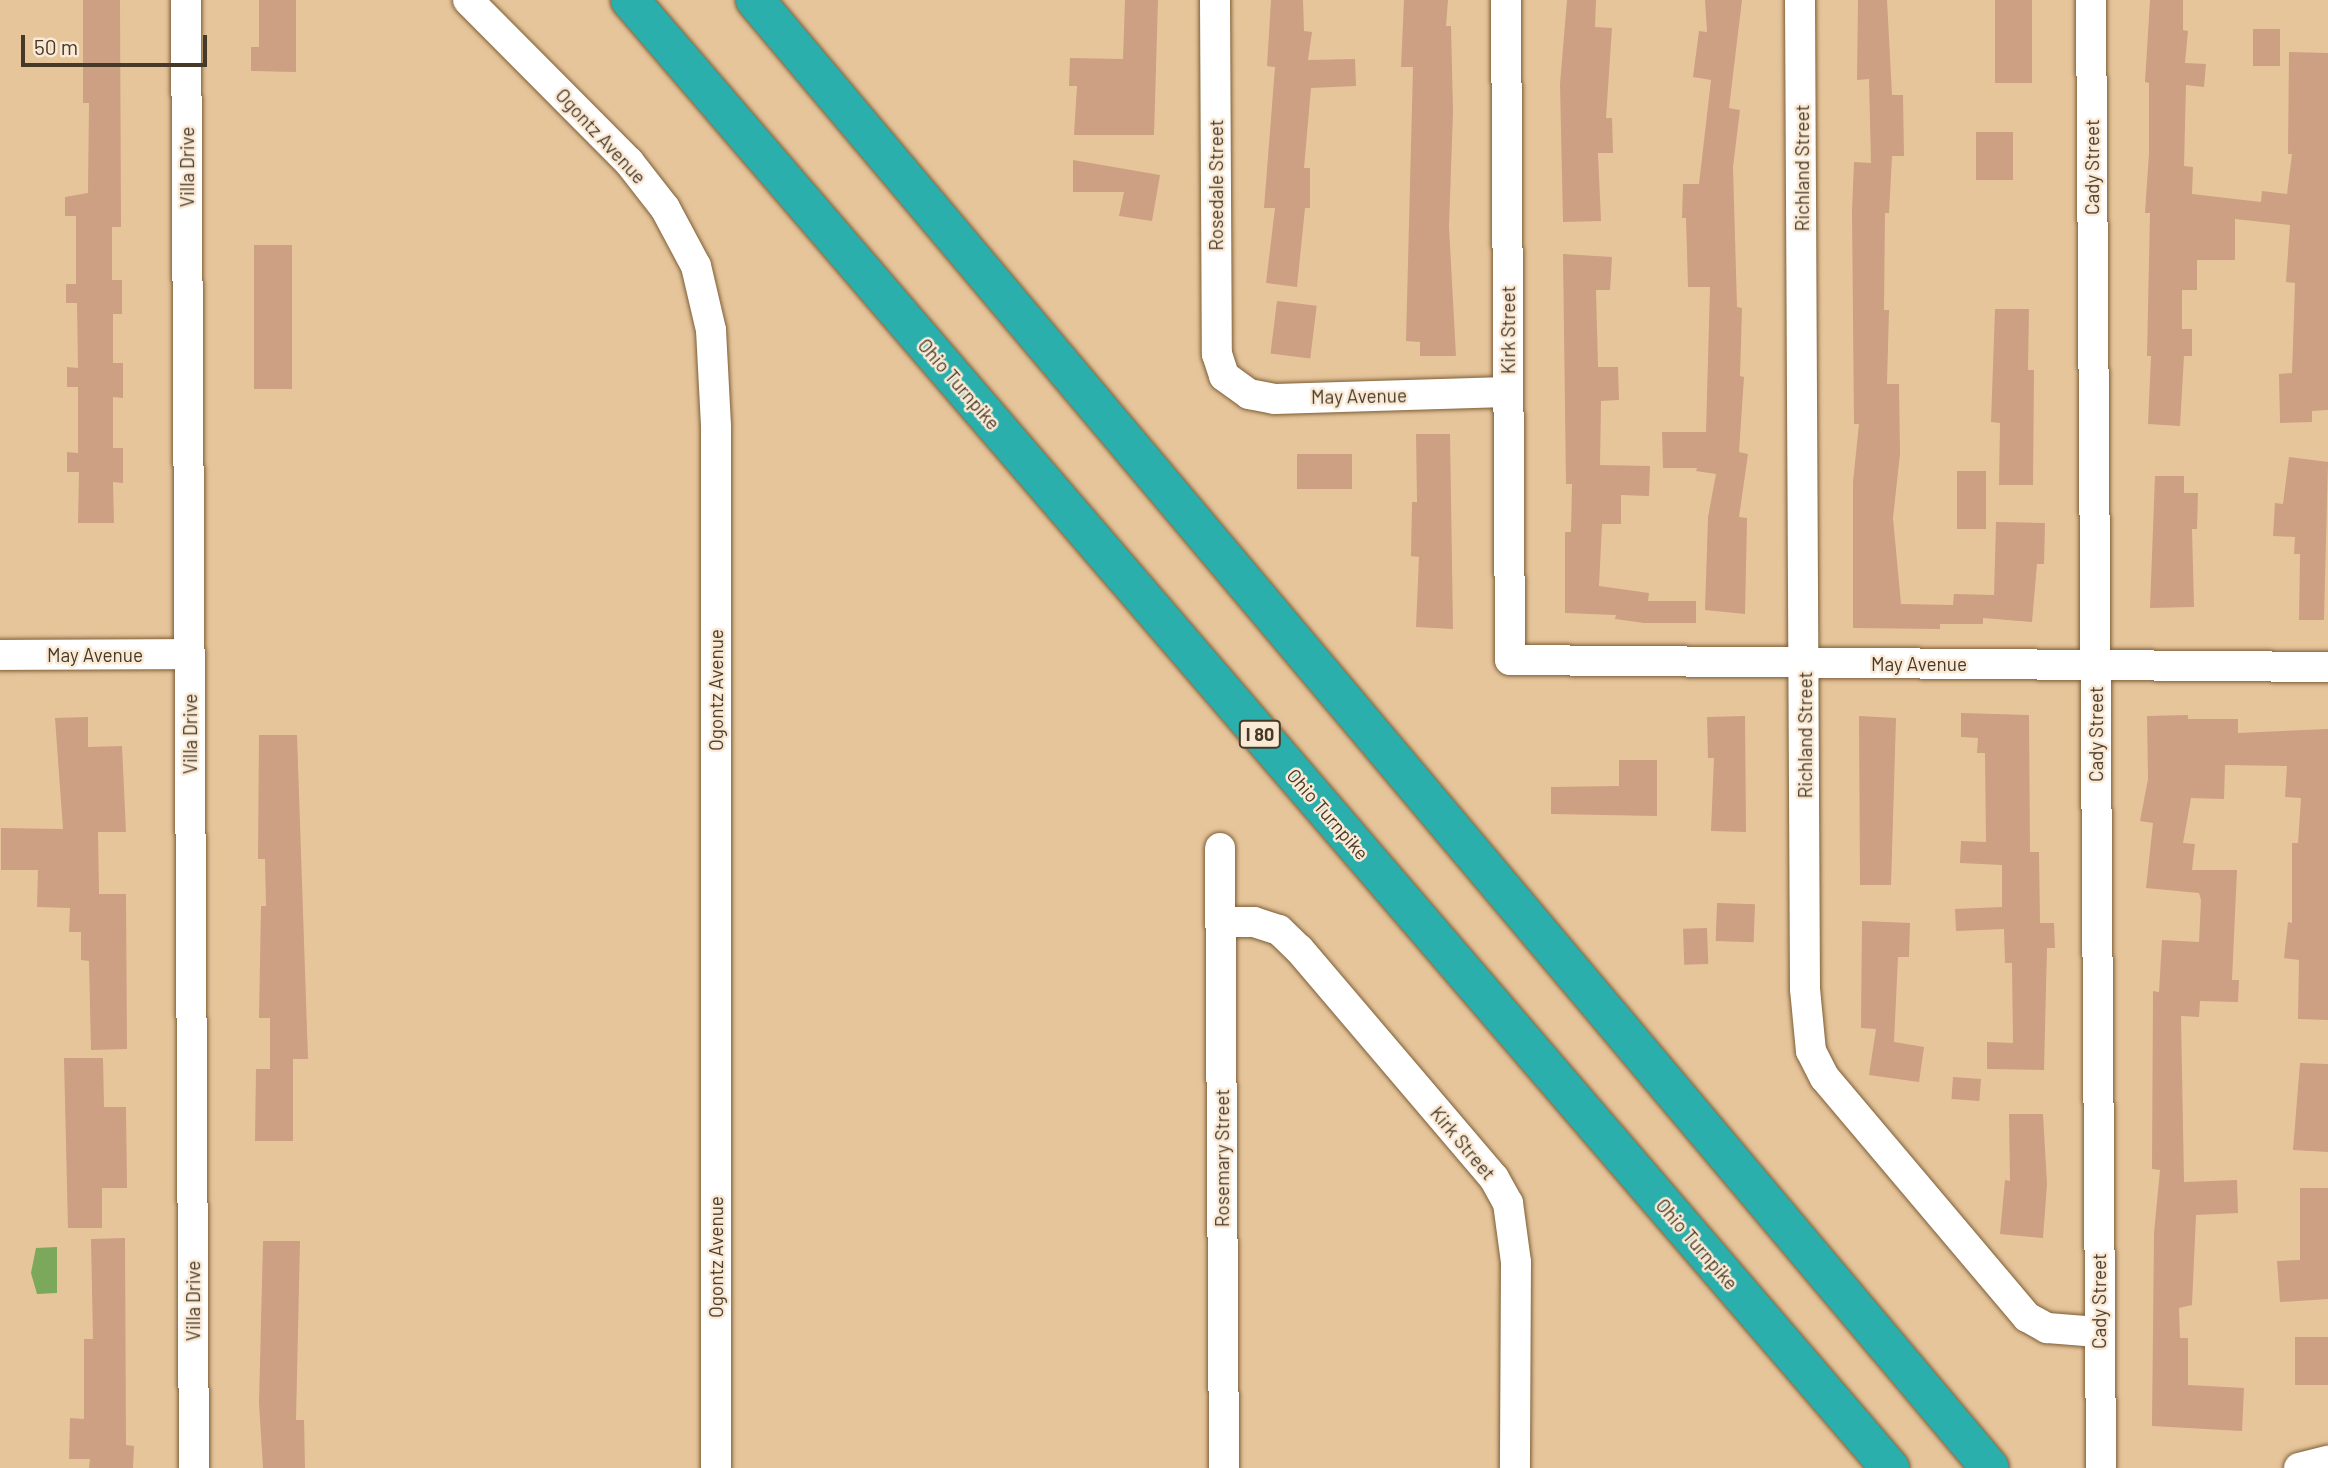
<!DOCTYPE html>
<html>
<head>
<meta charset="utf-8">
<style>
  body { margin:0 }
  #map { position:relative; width:2328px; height:1468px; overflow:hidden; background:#e7c59b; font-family:Barlow,sans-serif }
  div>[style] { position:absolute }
  .water>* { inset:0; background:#7ba85a }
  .building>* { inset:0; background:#cd9f83; transform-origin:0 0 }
  .roads { filter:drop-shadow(0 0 2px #7c5e37) drop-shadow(0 0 2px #7c5e37) }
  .street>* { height:30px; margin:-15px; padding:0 15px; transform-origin:15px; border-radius:15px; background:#fff }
  .highway>* { height:38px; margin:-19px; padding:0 19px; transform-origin:19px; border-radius:19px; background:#2aafad }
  span { translate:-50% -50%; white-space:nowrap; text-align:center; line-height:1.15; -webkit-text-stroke:5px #fae9d4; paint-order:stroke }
  .shield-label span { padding:2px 5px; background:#fae9d4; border:2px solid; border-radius:5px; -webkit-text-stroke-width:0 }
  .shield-label { font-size:18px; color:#463928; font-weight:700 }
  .street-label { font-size:19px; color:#463928 }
  .scale { position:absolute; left:21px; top:35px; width:186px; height:32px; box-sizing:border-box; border:4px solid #463928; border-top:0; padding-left:9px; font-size:21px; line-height:24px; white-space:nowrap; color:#463928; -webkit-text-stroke:5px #fae9d4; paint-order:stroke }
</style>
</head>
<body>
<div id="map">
  <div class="water">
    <i style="clip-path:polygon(57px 1247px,57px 1293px,37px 1294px,31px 1273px,36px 1248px)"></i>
  </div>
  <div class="building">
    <i style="clip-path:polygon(83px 0,120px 0,121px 227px,112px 227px,112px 280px,122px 280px,122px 314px,113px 314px,113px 363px,123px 363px,123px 398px,113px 397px,113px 448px,123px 448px,123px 483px,113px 482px,114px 523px,78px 523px,79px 472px,67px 472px,67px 452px,78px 453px,78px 387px,67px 387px,67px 367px,78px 368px,77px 303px,66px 303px,66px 284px,76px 284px,76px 216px,65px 216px,65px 197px,88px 193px,89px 103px,83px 103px)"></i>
    <i style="clip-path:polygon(259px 0,296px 0,296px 72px,251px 71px,251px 47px,259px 47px)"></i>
    <i style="clip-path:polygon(1125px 0,1158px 0,1154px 135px,1074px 135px,1077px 86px,1069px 86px,1070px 58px,1123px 59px)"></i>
    <i style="clip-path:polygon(1271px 0,1303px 0,1304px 31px,1312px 32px,1308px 60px,1355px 59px,1356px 86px,1311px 88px,1304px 168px,1310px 168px,1310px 208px,1305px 208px,1297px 287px,1266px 283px,1275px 208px,1264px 208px,1275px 67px,1267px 66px)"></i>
    <i style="clip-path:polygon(1404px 0,1448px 0,1446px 26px,1451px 26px,1453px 112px,1449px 227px,1456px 356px,1420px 356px,1420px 342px,1406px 341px,1413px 67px,1401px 67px)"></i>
    <i style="clip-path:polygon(1567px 0,1596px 0,1595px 27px,1612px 28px,1606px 118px,1612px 118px,1613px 153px,1598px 153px,1601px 221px,1563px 222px,1560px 84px)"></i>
    <i style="clip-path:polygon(1705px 0,1742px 0,1729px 108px,1740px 110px,1733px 167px,1737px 307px,1742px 308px,1740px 376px,1744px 377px,1739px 452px,1748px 454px,1739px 517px,1747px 518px,1745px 614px,1705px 610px,1708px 517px,1716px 474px,1696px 471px,1697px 468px,1663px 468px,1662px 432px,1706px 432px,1710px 287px,1688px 287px,1686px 218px,1682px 218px,1683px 184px,1699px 184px,1711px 80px,1693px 77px,1699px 31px,1707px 32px)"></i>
    <i style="clip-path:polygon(1858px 0,1887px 0,1892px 95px,1903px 95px,1904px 156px,1892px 156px,1889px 213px,1885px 213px,1884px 310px,1889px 310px,1887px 384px,1899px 384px,1900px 454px,1893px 518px,1901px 604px,1953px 605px,1954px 594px,1994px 595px,1996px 522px,2045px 523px,2044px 564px,2037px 564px,2032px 622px,1983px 618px,1983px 624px,1940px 624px,1940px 629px,1853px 628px,1853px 482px,1859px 424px,1854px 424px,1852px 211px,1854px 162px,1871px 163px,1869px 79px,1857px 80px)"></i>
    <i style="left:1995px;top:0;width:37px;height:83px"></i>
    <i style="clip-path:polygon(2150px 0,2183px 0,2183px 30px,2188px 31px,2185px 63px,2206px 64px,2204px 87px,2186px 85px,2184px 166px,2193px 167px,2192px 194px,2261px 202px,2262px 191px,2287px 194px,2292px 154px,2288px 154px,2289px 52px,2328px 53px,2328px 410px,2312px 411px,2312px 422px,2280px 423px,2279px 374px,2292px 373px,2295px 283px,2286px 282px,2290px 225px,2235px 219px,2235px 260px,2197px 260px,2197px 290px,2182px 290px,2182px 329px,2192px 329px,2192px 356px,2184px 356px,2180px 426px,2148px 424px,2151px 356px,2147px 356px,2150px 213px,2145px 213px,2149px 153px,2149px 83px,2145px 82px)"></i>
    <i style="left:2253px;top:29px;width:27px;height:37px"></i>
    <i style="left:1976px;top:132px;width:37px;height:48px"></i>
    <i style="clip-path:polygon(1073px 160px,1160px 175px,1152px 221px,1119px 216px,1124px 192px,1073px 192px)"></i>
    <i style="left:254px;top:245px;width:38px;height:144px"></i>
    <i style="clip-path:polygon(1563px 254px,1612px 257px,1610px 290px,1596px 290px,1598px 367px,1618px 367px,1619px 400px,1601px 401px,1600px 465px,1650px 466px,1649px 496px,1621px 495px,1621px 524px,1602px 524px,1599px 586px,1649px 593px,1648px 601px,1696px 601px,1696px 623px,1644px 623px,1615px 619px,1616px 615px,1565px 613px,1565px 532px,1571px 532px,1572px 484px,1566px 484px)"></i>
    <i style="left:1277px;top:301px;width:40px;height:53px;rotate:7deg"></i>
    <i style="clip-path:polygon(1995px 309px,2029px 309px,2028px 370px,2034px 370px,2033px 485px,1999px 485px,2000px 423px,1991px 422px)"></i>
    <i style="clip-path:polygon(1416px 434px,1450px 434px,1453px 629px,1416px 627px,1419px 557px,1411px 556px,1412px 502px,1417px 502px)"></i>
    <i style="left:1297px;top:454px;width:55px;height:35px"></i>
    <i style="clip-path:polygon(2289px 457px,2328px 462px,2324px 620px,2299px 620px,2300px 554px,2294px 554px,2295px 537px,2273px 536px,2275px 503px,2283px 504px)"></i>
    <i style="left:1986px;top:471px;width:58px;height:29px;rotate:90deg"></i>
    <i style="clip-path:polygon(2155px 476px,2184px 476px,2184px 493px,2198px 493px,2197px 529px,2192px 529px,2194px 607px,2150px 608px)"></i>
    <i style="clip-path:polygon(1961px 713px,2029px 715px,2030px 852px,2039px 852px,2040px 923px,2054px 923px,2055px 948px,2047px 948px,2044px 1070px,1987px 1069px,1987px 1042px,2013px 1043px,2012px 963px,2005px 963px,2004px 929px,1956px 931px,1955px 909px,2002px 907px,2002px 865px,1960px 863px,1961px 841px,1986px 842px,1985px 753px,1977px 753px,1978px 738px,1961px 737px)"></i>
    <i style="clip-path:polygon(2188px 715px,2188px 719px,2238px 719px,2238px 733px,2328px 729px,2328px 1020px,2298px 1019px,2299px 960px,2284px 958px,2288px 922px,2292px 923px,2292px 843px,2298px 843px,2301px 798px,2285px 797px,2287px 766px,2225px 765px,2224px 799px,2191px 798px,2183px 843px,2195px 844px,2192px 870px,2237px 870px,2232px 980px,2239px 980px,2238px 1002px,2200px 1001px,2199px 1017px,2181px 1016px,2184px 1182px,2237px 1180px,2238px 1213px,2196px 1215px,2192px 1305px,2179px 1308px,2180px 1338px,2188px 1338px,2188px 1385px,2244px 1388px,2242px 1431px,2152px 1426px,2154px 1233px,2160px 1170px,2152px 1169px,2153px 991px,2159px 992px,2162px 940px,2199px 942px,2201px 900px,2199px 893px,2146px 888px,2153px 823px,2140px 821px,2148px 779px,2147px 716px)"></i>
    <i style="clip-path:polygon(1745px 716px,1746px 832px,1711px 831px,1714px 758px,1708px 758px,1707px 717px)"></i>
    <i style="clip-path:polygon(1859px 716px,1896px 718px,1891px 885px,1860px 885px)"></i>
    <i style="clip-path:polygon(88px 717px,88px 747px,122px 746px,126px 832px,98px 832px,99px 894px,126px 894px,127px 1049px,91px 1050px,89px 961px,81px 960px,81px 932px,69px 932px,70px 908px,37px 907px,38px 870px,1px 870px,1px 828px,63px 829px,55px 718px)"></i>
    <i style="clip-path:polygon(259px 735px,297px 735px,308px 1059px,293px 1059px,293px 1141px,255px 1141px,256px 1069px,270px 1069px,270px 1018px,259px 1018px,261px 906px,266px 906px,265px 859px,258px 859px)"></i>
    <i style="clip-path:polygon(1619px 760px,1657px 760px,1657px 816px,1551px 814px,1551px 787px,1619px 786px)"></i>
    <i style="left:1717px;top:903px;width:38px;height:38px;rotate:2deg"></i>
    <i style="clip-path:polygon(1862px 921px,1910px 923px,1909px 957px,1898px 957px,1894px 1042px,1924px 1047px,1919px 1082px,1869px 1075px,1876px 1029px,1861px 1028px)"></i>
    <i style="left:1707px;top:928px;width:36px;height:24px;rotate:88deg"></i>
    <i style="clip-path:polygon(64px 1058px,103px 1058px,104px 1107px,126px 1107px,127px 1188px,102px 1188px,102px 1228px,68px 1228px)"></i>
    <i style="clip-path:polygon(2300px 1063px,2328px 1064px,2328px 1152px,2293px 1150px)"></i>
    <i style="left:1953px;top:1077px;width:28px;height:22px;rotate:4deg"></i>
    <i style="clip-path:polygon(2009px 1114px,2043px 1114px,2047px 1184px,2043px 1238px,2000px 1234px,2005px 1180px,2010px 1181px)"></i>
    <i style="clip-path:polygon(2300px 1188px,2328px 1188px,2328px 1299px,2280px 1302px,2277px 1261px,2300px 1260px)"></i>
    <i style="clip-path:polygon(125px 1238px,126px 1445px,134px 1446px,133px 1468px,89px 1468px,90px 1459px,69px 1459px,70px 1418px,84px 1419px,84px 1339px,93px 1339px,91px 1239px)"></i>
    <i style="clip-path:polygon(263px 1241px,300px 1241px,296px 1420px,304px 1420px,305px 1468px,263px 1468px,259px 1403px)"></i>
    <i style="left:2295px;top:1337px;width:33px;height:48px"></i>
  </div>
  <div class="roads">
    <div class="street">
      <i style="left:186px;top:0;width:1468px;rotate:89.69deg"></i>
      <i style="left:468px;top:0;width:228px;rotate:45.2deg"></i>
      <i style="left:629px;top:162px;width:58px;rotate:52deg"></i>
      <i style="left:665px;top:208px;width:66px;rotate:61.9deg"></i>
      <i style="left:696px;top:266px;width:66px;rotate:76.8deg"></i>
      <i style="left:711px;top:330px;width:97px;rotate:87deg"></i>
      <i style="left:716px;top:427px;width:1041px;rotate:90deg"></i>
      <i style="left:1215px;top:0;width:354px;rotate:89.7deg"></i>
      <i style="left:1217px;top:354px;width:23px;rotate:72deg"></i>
      <i style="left:1224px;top:376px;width:31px;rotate:36deg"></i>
      <i style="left:1249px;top:394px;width:25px;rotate:11deg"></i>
      <i style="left:1274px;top:399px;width:234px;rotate:-1.7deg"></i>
      <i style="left:1506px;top:0;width:660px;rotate:89.65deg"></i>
      <i style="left:1510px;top:660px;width:818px;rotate:0.49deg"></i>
      <i style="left:1800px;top:0;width:989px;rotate:89.71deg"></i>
      <i style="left:1805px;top:989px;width:62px;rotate:84.5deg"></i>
      <i style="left:1811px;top:1051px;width:30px;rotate:63deg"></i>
      <i style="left:1825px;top:1078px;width:313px;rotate:49.8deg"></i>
      <i style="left:2027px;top:1317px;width:23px;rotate:29deg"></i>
      <i style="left:2047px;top:1328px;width:51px;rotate:4.5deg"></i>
      <i style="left:2091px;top:0;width:1468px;rotate:89.61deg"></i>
      <i style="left:0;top:655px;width:189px;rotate:-0.3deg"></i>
      <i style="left:1220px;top:848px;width:620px;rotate:89.63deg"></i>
      <i style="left:1220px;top:922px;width:34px"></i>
      <i style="left:1254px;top:922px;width:26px;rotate:18deg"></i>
      <i style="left:1279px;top:930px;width:28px;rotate:44deg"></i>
      <i style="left:1299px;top:949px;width:301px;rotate:49.6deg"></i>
      <i style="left:1494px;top:1178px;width:29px;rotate:61deg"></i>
      <i style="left:1508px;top:1203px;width:60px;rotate:82.3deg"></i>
      <i style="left:1516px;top:1262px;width:206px;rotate:90.3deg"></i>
      <i style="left:2299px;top:1468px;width:30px;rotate:-14deg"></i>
    </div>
    <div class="highway">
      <i style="left:630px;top:0;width:1935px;rotate:49.36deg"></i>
      <i style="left:755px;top:0;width:1918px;rotate:49.93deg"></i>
    </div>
  </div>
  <div class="shield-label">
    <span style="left:1260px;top:734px">I 80</span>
  </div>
  <div class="street-label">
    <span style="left:601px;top:136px;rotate:47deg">Ogontz Avenue</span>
    <span style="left:187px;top:167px;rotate:-90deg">Villa Drive</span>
    <span style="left:2092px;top:167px;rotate:-90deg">Cady Street</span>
    <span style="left:1802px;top:168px;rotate:-90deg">Richland Street</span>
    <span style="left:1216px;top:185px;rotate:-90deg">Rosedale Street</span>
    <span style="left:1508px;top:330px;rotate:-90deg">Kirk Street</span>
    <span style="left:959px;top:384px;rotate:49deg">Ohio Turnpike</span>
    <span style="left:1359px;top:396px;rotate:-1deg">May Avenue</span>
    <span style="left:95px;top:655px">May Avenue</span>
    <span style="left:1919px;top:664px">May Avenue</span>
    <span style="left:716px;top:690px;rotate:-90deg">Ogontz Avenue</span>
    <span style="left:190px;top:734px;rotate:-90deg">Villa Drive</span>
    <span style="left:2096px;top:734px;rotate:-90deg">Cady Street</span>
    <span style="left:1805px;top:735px;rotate:-90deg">Richland Street</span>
    <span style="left:1328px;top:814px;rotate:49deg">Ohio Turnpike</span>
    <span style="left:1463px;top:1143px;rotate:50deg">Kirk Street</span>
    <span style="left:1222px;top:1158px;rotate:-90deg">Rosemary Street</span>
    <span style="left:1697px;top:1244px;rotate:49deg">Ohio Turnpike</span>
    <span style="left:716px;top:1257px;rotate:-90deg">Ogontz Avenue</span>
    <span style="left:193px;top:1301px;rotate:-90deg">Villa Drive</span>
    <span style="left:2099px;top:1301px;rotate:-90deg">Cady Street</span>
  </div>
  <div class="scale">50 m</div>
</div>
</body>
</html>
